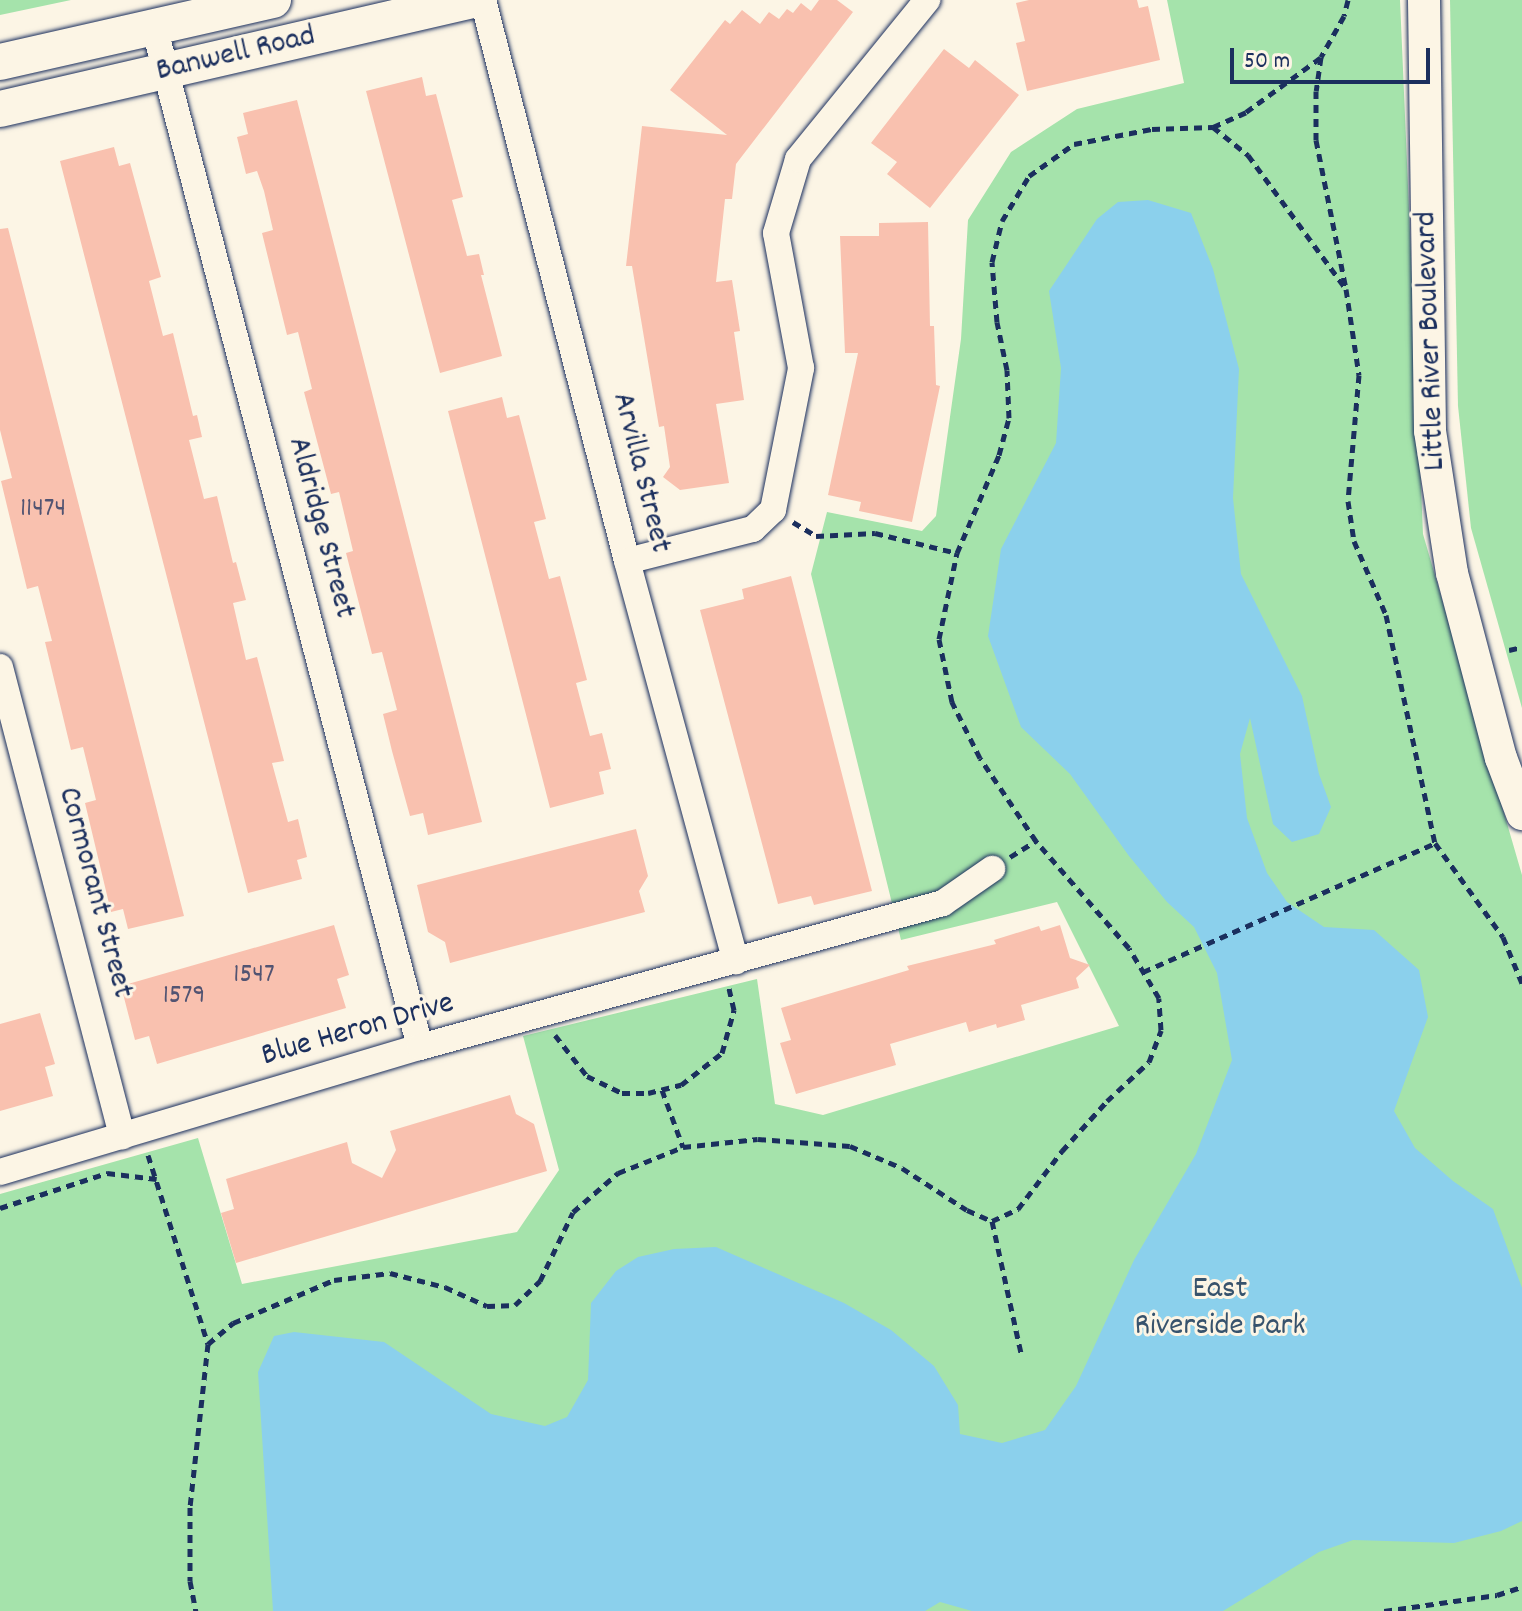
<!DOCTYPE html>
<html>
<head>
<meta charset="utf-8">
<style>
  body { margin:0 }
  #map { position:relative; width:1522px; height:1611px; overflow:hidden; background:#fcf5e5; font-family:Dekko,sans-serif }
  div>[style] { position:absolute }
  .green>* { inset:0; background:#a5e3ab }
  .water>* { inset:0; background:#8bd0ec }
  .building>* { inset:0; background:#f9c1af }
  .path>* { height:5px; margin-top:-2.5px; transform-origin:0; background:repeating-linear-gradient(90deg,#1b2f5e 0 8px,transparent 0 14px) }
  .roads { filter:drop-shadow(0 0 2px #1b2f5e) drop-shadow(0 0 2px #1b2f5e) }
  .minor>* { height:26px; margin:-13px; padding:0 13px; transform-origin:13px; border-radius:13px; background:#fcf5e5 }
  .tertiary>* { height:32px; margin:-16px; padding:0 16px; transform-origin:16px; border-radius:16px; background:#fcf5e5 }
  .secondary>* { height:36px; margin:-18px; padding:0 18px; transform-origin:18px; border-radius:18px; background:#fcf5e5 }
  span { translate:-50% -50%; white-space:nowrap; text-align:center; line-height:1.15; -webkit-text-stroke:6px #fcf5e5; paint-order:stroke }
  .number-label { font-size:28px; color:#525472 }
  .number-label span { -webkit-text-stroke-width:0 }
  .street-label { font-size:32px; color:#1b2f5e }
  .park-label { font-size:32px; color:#37536d }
  .scale { position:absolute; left:1230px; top:48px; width:200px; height:36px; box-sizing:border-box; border:4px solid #1b2f5e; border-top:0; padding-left:10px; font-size:24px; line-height:28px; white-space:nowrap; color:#1b2f5e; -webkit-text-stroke:6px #fcf5e5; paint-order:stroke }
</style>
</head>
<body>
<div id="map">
  <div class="green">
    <i style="clip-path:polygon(0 0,71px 0,0 15px)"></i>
    <i style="clip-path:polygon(1167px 0,1400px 0,1423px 534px,1522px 875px,1522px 1611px,0 1611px,0 1194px,198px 1138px,242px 1284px,517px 1232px,559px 1170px,523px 1036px,757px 979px,775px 1104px,823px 1115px,1119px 1026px,1057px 902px,901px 940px,811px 574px,827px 512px,922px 531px,936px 516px,961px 339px,968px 220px,1011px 152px,1077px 109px,1184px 83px)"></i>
    <i style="clip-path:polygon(1450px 0,1522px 0,1522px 708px,1471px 528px,1458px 406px)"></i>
  </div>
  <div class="water">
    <i style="clip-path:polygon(1148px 200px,1191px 213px,1213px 269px,1239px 369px,1233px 498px,1241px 574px,1302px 696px,1319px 774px,1331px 807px,1319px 834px,1292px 842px,1273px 824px,1250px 718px,1240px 754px,1247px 818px,1267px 873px,1287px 902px,1324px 927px,1374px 930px,1419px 970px,1428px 1017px,1394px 1111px,1415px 1148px,1453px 1181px,1493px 1209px,1522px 1288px,1522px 1521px,1501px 1531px,1454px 1543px,1353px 1540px,1319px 1552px,1223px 1611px,972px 1611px,940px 1602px,925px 1611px,273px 1611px,258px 1372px,274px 1336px,294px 1332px,384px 1342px,491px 1414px,545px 1426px,567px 1417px,588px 1380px,591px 1303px,616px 1271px,638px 1257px,674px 1249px,716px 1247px,844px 1303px,891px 1330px,934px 1366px,958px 1405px,960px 1434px,1002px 1443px,1045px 1430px,1076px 1386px,1134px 1260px,1196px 1154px,1232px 1060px,1217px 973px,1194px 927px,1167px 902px,1129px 856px,1070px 774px,1021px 727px,988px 636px,1001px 549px,1056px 443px,1061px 368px,1049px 291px,1097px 219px,1118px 202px)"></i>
  </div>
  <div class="building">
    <i style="clip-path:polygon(819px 0,837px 0,853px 12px,736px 164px,732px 199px,725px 199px,716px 282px,732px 280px,740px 331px,734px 332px,744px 400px,716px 404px,729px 483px,680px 490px,663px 477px,670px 467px,664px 426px,659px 427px,632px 266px,626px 266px,642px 126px,727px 135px,670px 90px,725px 20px,730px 24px,742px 10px,760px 24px,769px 12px,779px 19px,787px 9px,793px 13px,801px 3px,811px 11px)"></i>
    <i style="clip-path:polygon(1029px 0,1137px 0,1139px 8px,1148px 6px,1160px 60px,1027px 91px,1016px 43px,1025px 41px,1016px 3px)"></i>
    <i style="clip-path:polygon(944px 49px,969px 68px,975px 60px,1019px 95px,930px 208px,887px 174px,897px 162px,871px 143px)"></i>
    <i style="clip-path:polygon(422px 77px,426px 96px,436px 94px,463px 197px,452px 200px,467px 256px,479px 254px,484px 275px,481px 275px,502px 356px,440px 373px,366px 91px)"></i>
    <i style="clip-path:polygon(297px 100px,482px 822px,428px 835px,423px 813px,410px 816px,392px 751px,383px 714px,397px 710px,382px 652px,372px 654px,346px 553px,353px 551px,339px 492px,331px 494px,304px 392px,312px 389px,298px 332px,287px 335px,262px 233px,273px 230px,264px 191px,257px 171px,246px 174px,237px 137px,248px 134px,243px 113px)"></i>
    <i style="clip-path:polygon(114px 147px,119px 166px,130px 163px,161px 277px,149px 281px,163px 336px,173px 333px,193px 416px,197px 415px,202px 437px,189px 440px,204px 499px,217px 496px,233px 563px,236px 562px,246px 600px,233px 603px,246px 660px,257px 657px,284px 761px,272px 763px,288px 822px,298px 819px,307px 857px,297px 860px,302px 879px,248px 893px,60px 161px)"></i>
    <i style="clip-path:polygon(928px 222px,930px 326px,934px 326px,936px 385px,940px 386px,912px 522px,859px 511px,861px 502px,828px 495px,858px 353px,845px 353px,840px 236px,879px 236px,879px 223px)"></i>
    <i style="clip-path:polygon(8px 228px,184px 916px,128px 929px,123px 909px,111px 912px,85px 803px,96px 800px,83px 747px,71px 750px,45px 642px,52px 641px,38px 586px,27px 589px,1px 481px,12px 478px,0 430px,0 229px)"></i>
    <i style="clip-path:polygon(502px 397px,507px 418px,519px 415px,546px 519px,534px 522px,549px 579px,560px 576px,587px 680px,576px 683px,590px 736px,602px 733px,611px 769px,599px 772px,604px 794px,550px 808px,448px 411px)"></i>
    <i style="clip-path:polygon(791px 576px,872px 891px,814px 905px,811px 896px,778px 904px,700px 610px,744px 599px,742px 589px)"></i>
    <i style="clip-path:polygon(636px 829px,648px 876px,639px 891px,645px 912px,450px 963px,445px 942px,428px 932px,417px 885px)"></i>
    <i style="clip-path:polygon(334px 925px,349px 975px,337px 979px,346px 1008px,157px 1064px,149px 1036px,135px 1040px,121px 986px)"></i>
    <i style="clip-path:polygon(1060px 925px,1070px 958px,1090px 965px,1076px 978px,1079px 988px,1021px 1005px,1025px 1020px,997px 1028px,996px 1024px,969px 1032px,966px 1022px,890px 1044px,896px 1065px,796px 1094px,780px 1043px,791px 1040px,781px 1008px,909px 970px,907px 966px,996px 944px,994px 940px,1039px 926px,1041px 931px)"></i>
    <i style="clip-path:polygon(40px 1013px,55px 1064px,45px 1067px,53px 1096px,0 1111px,0 1024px)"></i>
    <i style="clip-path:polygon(510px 1095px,516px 1114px,534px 1124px,547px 1171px,236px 1263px,221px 1213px,234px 1209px,226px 1179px,347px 1142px,352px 1163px,382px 1178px,396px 1150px,390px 1131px)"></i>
  </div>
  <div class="path">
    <i style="left:1348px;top:0;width:16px;rotate:104deg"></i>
    <i style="left:1344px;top:16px;width:47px;rotate:119.3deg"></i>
    <i style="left:1321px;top:57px;width:34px;rotate:98deg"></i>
    <i style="left:1316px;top:91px;width:49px;rotate:90deg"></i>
    <i style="left:1316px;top:140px;width:152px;rotate:78.6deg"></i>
    <i style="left:1346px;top:289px;width:87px;rotate:81.4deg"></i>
    <i style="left:1359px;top:375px;width:126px;rotate:95deg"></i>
    <i style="left:1348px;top:501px;width:40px;rotate:81.5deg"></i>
    <i style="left:1354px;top:541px;width:81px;rotate:66.6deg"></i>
    <i style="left:1386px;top:615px;width:233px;rotate:77.9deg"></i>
    <i style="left:1435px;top:843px;width:116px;rotate:54.1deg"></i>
    <i style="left:1503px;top:937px;width:50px;rotate:67.6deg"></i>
    <i style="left:1213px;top:127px;width:36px;rotate:-24deg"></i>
    <i style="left:1246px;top:112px;width:92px;rotate:-36.1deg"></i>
    <i style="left:793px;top:522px;width:27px;rotate:31deg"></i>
    <i style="left:816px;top:536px;width:59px;rotate:-2.9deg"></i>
    <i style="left:875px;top:533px;width:84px;rotate:13.7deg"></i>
    <i style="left:1509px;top:650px;width:13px;rotate:-13deg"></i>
    <i style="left:1010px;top:857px;width:31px;rotate:-32deg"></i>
    <i style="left:1143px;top:972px;width:319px;rotate:-23.8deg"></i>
    <i style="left:555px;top:1035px;width:52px;rotate:52deg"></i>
    <i style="left:587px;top:1076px;width:39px;rotate:26deg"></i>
    <i style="left:622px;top:1093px;width:26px"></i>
    <i style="left:648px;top:1093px;width:34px;rotate:-14deg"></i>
    <i style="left:681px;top:1085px;width:52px;rotate:-38deg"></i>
    <i style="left:722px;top:1053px;width:45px;rotate:-74.4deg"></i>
    <i style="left:734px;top:1010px;width:26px;rotate:-103deg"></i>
    <i style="left:662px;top:1090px;width:61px;rotate:69.8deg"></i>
    <i style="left:148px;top:1155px;width:198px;rotate:72.4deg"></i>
    <i style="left:208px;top:1344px;width:164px;rotate:96.3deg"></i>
    <i style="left:190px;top:1507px;width:74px;rotate:90deg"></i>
    <i style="left:190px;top:1581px;width:31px;rotate:79deg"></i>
    <i style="left:0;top:1208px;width:113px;rotate:-18.1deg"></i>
    <i style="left:107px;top:1173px;width:50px;rotate:6.8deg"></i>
    <i style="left:992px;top:1221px;width:139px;rotate:77.6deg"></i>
    <i style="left:208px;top:1344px;width:33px;rotate:-40deg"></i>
    <i style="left:233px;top:1323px;width:110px;rotate:-23.1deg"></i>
    <i style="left:334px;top:1280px;width:56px;rotate:-7.1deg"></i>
    <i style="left:390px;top:1273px;width:57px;rotate:14.3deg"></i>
    <i style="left:445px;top:1287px;width:46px;rotate:24.3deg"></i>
    <i style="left:487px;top:1306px;width:28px;rotate:-2deg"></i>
    <i style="left:515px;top:1305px;width:35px;rotate:-44deg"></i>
    <i style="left:540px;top:1281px;width:76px;rotate:-64.4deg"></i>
    <i style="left:573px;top:1212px;width:60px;rotate:-40.9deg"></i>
    <i style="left:618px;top:1173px;width:70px;rotate:-21.8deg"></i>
    <i style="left:683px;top:1147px;width:75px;rotate:-6.1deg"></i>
    <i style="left:758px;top:1139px;width:92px;rotate:4.4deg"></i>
    <i style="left:850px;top:1146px;width:56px;rotate:22.9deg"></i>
    <i style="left:902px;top:1168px;width:77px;rotate:32.9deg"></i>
    <i style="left:967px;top:1210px;width:27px;rotate:24deg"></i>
    <i style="left:992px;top:1221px;width:29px;rotate:-25deg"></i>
    <i style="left:1018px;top:1209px;width:73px;rotate:-52.8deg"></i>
    <i style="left:1062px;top:1151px;width:67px;rotate:-48deg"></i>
    <i style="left:1107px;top:1101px;width:57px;rotate:-42.9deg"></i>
    <i style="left:1149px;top:1062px;width:34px;rotate:-69deg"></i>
    <i style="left:1161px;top:1030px;width:32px;rotate:-94deg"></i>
    <i style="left:1159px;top:998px;width:58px;rotate:-121deg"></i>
    <i style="left:1129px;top:948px;width:142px;rotate:-131deg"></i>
    <i style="left:1036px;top:841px;width:100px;rotate:-124deg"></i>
    <i style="left:980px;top:758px;width:63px;rotate:-116.6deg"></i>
    <i style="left:952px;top:702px;width:64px;rotate:-101.7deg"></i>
    <i style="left:939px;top:639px;width:88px;rotate:-78.2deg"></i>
    <i style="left:957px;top:553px;width:107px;rotate:-66.8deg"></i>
    <i style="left:999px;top:455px;width:38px;rotate:-75deg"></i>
    <i style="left:1009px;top:418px;width:48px;rotate:-92.4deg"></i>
    <i style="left:1007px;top:370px;width:49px;rotate:-101.8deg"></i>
    <i style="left:997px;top:322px;width:60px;rotate:-94.8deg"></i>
    <i style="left:992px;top:262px;width:42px;rotate:-76.3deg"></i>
    <i style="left:1002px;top:221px;width:52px;rotate:-59deg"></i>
    <i style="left:1029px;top:176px;width:55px;rotate:-35.4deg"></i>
    <i style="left:1074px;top:144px;width:79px;rotate:-10.9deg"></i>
    <i style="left:1152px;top:129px;width:61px;rotate:-1.9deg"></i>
    <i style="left:1213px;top:127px;width:45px;rotate:38.7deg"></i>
    <i style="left:1248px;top:155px;width:166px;rotate:53.8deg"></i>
    <i style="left:1384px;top:1611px;width:114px;rotate:-8.1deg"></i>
    <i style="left:1497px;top:1595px;width:26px;rotate:-18deg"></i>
  </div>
  <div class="roads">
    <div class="minor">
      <i style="left:483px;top:0;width:579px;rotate:75.6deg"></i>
      <i style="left:627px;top:561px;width:415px;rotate:74.8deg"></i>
      <i style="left:154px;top:26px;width:1055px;rotate:75.4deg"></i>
      <i style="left:627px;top:561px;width:130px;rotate:-14.3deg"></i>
      <i style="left:753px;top:529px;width:28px;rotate:-44deg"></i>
      <i style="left:773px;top:510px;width:145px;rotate:-78.8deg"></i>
      <i style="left:801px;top:368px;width:137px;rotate:-100.5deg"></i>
      <i style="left:776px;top:233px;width:77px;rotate:-73.4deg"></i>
      <i style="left:798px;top:159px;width:205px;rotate:-50.9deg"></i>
      <i style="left:0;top:667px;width:485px;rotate:75.4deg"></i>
      <i style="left:0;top:1172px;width:438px;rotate:-16.6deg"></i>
      <i style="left:420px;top:1047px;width:542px;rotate:-15.39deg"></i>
      <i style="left:943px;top:903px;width:60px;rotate:-34.8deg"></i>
    </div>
    <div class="tertiary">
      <i style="left:1424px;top:0;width:431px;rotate:89.2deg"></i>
      <i style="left:1430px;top:431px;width:144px;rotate:81.2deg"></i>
      <i style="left:1452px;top:573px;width:191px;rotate:75.2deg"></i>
      <i style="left:1501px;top:758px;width:60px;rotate:69.4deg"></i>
    </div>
    <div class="secondary">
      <i style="left:0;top:62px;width:280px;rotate:-12.8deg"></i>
      <i style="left:0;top:109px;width:483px;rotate:-13deg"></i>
    </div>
  </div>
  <div class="number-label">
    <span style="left:43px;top:510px">11474</span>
    <span style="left:254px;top:976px">1547</span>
    <span style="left:184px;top:997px">1579</span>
  </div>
  <div class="street-label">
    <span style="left:236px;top:55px;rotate:-13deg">Banwell Road</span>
    <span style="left:1432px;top:341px;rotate:-92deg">Little River Boulevard</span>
    <span style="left:640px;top:473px;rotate:76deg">Arvilla Street</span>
    <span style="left:320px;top:528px;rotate:75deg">Aldridge Street</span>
    <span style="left:94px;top:893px;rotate:75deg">Cormorant Street</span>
    <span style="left:358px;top:1031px;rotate:-16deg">Blue Heron Drive</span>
  </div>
  <div class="park-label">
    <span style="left:1220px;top:1309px">East<br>Riverside Park</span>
  </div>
  <div class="scale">50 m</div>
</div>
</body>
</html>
